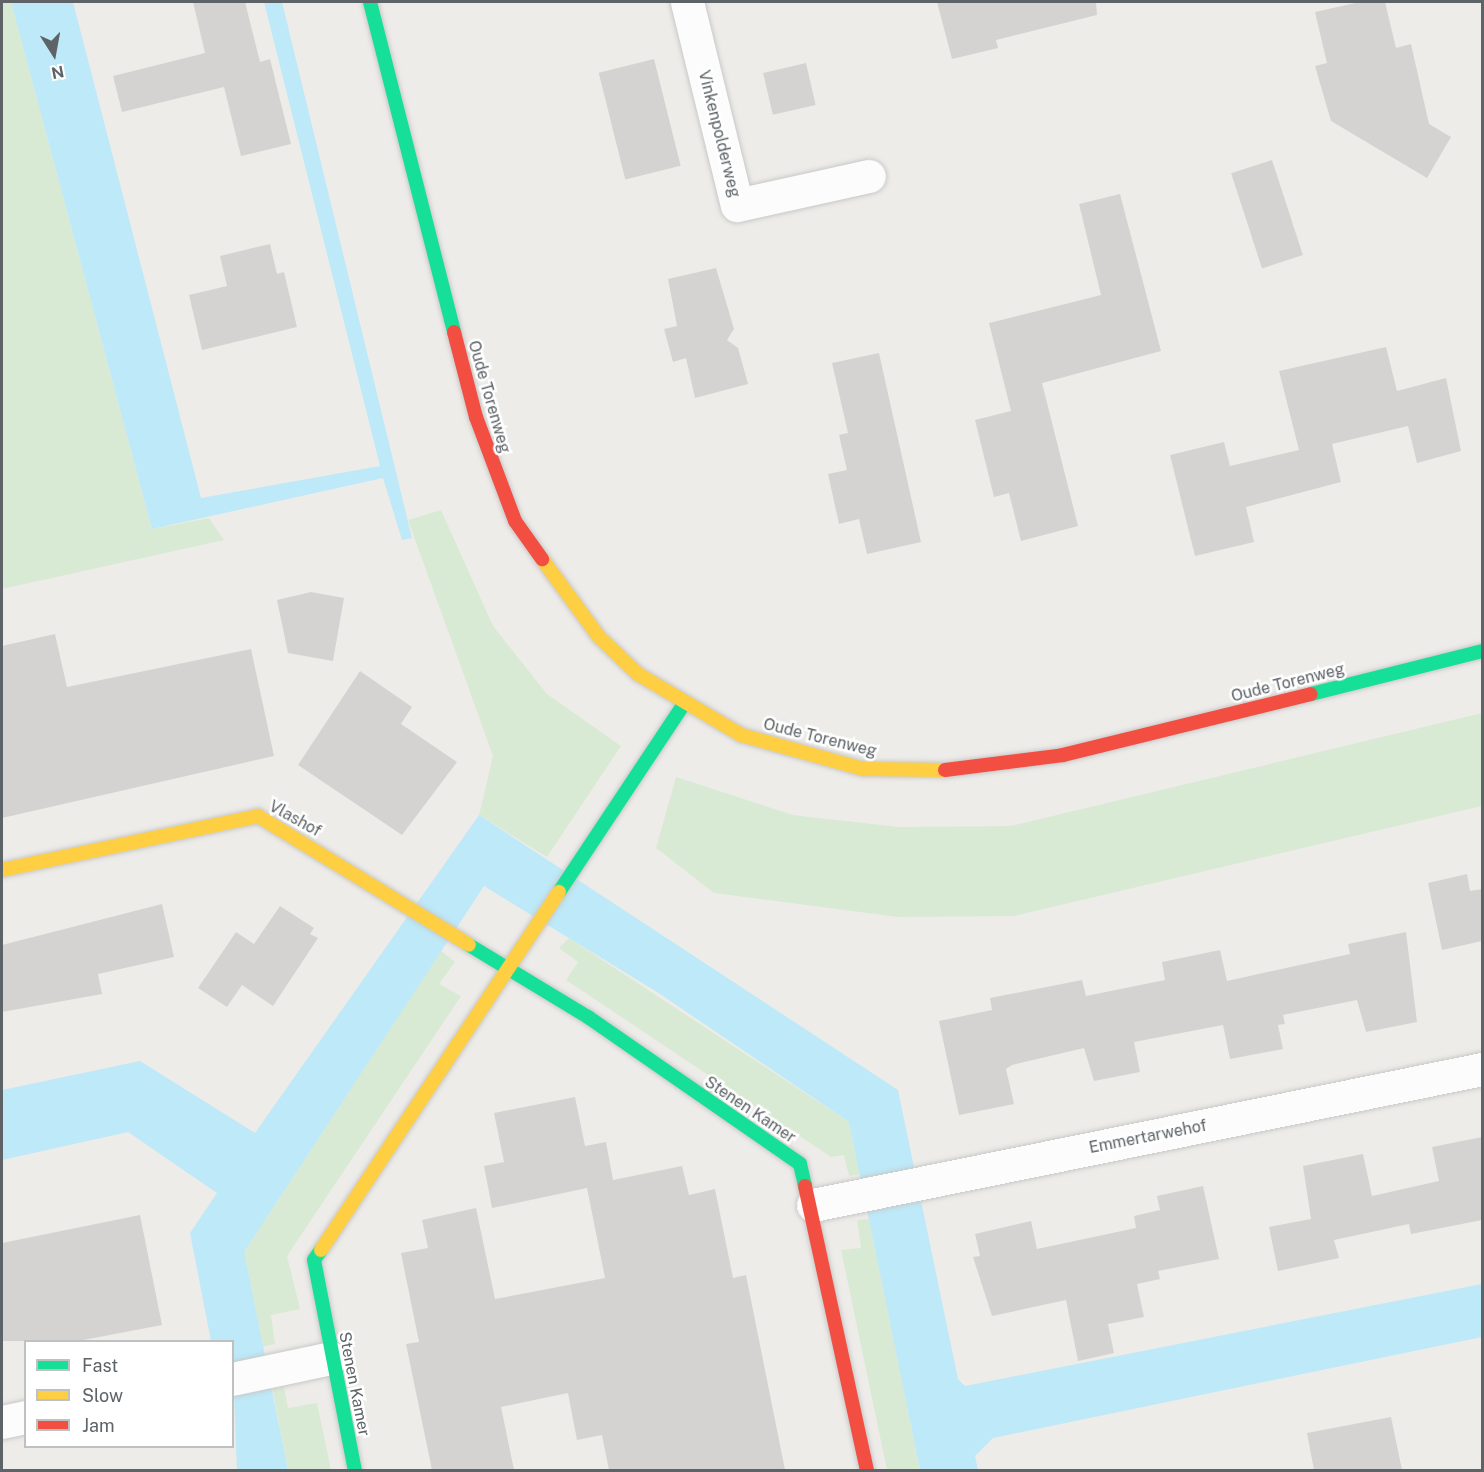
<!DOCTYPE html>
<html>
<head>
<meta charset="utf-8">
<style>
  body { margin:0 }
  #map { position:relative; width:1484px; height:1472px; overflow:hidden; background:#eeece9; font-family:"Public Sans",sans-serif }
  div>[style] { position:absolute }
  .green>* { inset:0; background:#d9ead4 }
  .water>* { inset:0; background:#bde9f8 }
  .building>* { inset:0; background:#d5d3d1; transform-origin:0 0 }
  .roads { filter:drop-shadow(0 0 2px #c8c9c8) drop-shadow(0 0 2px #c8c9c8) }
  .street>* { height:33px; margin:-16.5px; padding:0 16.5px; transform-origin:16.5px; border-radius:16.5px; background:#fcfcfc }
  .fast>* { height:14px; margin:-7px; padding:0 7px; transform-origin:7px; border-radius:7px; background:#16e098 }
  .slow>* { height:14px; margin:-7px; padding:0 7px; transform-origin:7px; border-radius:7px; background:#ffcf43 }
  .jam>* { height:14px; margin:-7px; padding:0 7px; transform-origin:7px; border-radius:7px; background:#f24e42 }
  span { translate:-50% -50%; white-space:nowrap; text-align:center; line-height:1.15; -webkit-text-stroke:5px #fff; paint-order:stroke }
  .street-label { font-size:16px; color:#5d6367 }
  .frame { position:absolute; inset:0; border:3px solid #5d6367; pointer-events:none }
  .legend { position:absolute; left:24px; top:1340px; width:210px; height:108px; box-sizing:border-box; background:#fff; border:2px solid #bec1c2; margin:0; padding:8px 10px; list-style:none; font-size:18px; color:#5d6367 }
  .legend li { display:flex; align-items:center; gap:12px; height:30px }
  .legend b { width:30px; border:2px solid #bec1c2 }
  .north { position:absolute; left:24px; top:24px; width:60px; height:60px; -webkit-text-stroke:4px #fff; paint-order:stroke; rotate:169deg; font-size:16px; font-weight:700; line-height:24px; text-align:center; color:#5d6367 }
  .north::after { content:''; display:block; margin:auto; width:21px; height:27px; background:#5d6367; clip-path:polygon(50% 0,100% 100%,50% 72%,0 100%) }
</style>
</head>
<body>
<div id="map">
  <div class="green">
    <i style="clip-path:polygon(2px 2px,11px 2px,152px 529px,209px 518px,224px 540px,2px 589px)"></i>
    <i style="clip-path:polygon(441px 510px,493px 626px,547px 694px,621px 746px,547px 857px,479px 815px,493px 756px,408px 520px)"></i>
    <i style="clip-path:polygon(1482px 713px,1482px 806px,1014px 916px,898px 917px,714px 893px,656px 848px,676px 777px,793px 815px,899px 827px,1011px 826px)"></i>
    <i style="clip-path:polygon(569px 938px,849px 1122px,861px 1174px,849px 1176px,844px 1155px,831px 1157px,566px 980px,578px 962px,559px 948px)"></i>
    <i style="clip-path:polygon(441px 951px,455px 962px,439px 984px,461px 996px,287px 1256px,300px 1309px,271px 1315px,275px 1344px,263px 1347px,244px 1252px)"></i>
    <i style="clip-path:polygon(869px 1219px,920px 1470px,887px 1470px,841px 1250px,861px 1248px,857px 1220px)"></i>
    <i style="clip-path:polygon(284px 1387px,288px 1408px,317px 1403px,331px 1470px,288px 1470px,272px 1388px)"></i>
  </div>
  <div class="water">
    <i style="clip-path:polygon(11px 2px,73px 2px,201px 498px,380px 466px,264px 2px,282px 2px,412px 538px,402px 540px,383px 478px,152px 529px)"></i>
    <i style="clip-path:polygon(479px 815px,898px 1090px,958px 1379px,965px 1386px,1482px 1284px,1482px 1337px,993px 1438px,975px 1456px,978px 1470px,920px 1470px,849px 1122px,657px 992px,484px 886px,244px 1252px,288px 1470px,237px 1470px,232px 1342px,211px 1341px,190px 1233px,217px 1193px,128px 1132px,2px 1160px,2px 1090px,140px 1061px,255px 1133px)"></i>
  </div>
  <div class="building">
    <i style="clip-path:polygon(193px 2px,245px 2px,260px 62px,270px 59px,291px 144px,241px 156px,224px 87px,122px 112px,113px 76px,205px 53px)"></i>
    <i style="clip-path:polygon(937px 2px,1096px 2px,1097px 15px,996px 40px,998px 48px,952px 59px)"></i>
    <i style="clip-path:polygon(1360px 2px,1385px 2px,1396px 48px,1411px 44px,1429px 124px,1451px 137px,1427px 178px,1331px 121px,1315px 66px,1327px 63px,1315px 12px)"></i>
    <i style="left:654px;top:59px;width:110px;height:57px;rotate:76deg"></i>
    <i style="left:806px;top:63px;width:43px;height:44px;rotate:77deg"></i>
    <i style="left:1272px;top:160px;width:100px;height:43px;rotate:72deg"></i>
    <i style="clip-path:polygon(1120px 194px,1161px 351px,1042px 383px,1078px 526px,1021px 541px,1009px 493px,994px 497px,975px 420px,1011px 411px,989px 323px,1101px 295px,1079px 204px)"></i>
    <i style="clip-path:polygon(270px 244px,277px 274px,284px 272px,297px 327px,202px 350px,189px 295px,227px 286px,220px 256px)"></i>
    <i style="clip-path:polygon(716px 268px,734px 329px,727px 340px,738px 348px,748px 384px,695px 398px,686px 358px,673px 362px,664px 329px,677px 326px,668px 279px)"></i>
    <i style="clip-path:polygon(1386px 347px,1397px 391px,1446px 378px,1461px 451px,1417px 463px,1408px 426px,1332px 444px,1341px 482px,1246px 507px,1254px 542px,1195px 556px,1170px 455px,1224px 442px,1230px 466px,1299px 450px,1279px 371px)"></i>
    <i style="clip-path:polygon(879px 353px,921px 542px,867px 554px,859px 519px,839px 524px,828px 474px,847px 470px,839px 435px,848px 433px,832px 363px)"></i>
    <i style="clip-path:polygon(311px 592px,344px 598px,333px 661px,288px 653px,277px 600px)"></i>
    <i style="clip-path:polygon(55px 634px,67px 687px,251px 649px,274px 756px,2px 818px,2px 646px)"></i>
    <i style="clip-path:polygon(360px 671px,412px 707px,401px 724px,457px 762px,402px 835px,298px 765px)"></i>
    <i style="clip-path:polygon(1467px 874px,1470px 891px,1482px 889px,1482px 941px,1442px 950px,1428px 883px)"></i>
    <i style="clip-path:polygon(162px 904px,174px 957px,98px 974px,102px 994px,2px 1012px,2px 945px)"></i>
    <i style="clip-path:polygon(280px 906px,314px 928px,310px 934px,318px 938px,273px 1006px,242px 985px,227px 1007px,198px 988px,236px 932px,254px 944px)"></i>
    <i style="clip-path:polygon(1406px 932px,1417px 1022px,1366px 1032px,1357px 1000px,1283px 1015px,1285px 1024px,1278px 1025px,1283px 1049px,1230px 1059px,1223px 1025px,1134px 1042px,1140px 1072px,1094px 1081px,1084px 1048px,1012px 1065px,1006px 1069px,1014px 1104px,959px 1115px,939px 1021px,992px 1010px,990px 998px,1082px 980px,1086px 996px,1165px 980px,1162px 962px,1220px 950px,1227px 981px,1350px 954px,1348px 944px)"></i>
    <i style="clip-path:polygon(575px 1097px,585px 1146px,606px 1142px,613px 1180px,682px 1166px,689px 1195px,715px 1189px,733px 1278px,746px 1275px,785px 1470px,609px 1470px,602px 1435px,577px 1440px,568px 1393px,501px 1407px,514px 1470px,432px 1470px,406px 1344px,419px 1342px,401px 1253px,428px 1248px,422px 1220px,476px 1208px,495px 1299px,605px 1278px,587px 1188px,492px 1208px,484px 1166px,504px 1162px,494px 1113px)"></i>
    <i style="clip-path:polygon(1482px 1137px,1482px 1220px,1411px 1234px,1409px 1224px,1334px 1240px,1339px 1258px,1278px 1271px,1269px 1227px,1311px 1219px,1303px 1166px,1363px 1154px,1372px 1196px,1439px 1181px,1432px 1147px)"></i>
    <i style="clip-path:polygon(1203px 1186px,1219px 1259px,1158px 1271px,1160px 1279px,1137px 1284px,1144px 1317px,1108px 1324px,1114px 1353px,1078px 1361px,1066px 1300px,992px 1316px,973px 1257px,980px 1256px,975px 1234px,1031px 1221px,1037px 1249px,1136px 1228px,1134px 1216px,1160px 1210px,1157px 1196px)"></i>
    <i style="clip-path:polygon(140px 1215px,162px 1325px,78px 1341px,2px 1341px,2px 1243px)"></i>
    <i style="clip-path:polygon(1391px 1417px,1402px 1470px,1314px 1470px,1307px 1433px)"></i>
  </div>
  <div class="roads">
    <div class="street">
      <i style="left:687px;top:2px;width:209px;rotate:76.2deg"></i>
      <i style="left:737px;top:205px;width:135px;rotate:-12.4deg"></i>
      <i style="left:813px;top:1205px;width:683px;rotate:-11.49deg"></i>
      <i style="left:232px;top:1379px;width:101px;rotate:-12deg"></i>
      <i style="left:2px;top:1422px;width:25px;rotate:-12deg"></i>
    </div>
    <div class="fast">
      <i style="left:370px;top:2px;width:341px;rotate:75.7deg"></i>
      <i style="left:1311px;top:694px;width:176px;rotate:-14.1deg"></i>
      <i style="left:559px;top:892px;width:226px;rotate:-56.4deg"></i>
      <i style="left:469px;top:945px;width:139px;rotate:31.2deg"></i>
      <i style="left:588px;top:1017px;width:258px;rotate:34.7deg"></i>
      <i style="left:800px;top:1164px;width:23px;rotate:77deg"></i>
      <i style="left:321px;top:1250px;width:12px;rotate:125deg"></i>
      <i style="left:314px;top:1260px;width:214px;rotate:79deg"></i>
    </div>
    <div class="slow">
      <i style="left:542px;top:559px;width:97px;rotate:53.8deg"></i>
      <i style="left:599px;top:637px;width:54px;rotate:43.5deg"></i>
      <i style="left:638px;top:674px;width:120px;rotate:30.6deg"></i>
      <i style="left:741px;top:735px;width:128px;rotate:15.5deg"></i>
      <i style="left:864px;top:769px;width:81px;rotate:0.7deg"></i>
      <i style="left:2px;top:870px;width:262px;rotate:-11.9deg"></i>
      <i style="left:258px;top:816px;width:247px;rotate:31.4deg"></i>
      <i style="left:321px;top:1250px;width:430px;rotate:-56.4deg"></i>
    </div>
    <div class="jam">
      <i style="left:454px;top:332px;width:88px;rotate:75.5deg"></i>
      <i style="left:476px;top:417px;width:111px;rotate:69.4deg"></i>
      <i style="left:515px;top:521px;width:47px;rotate:54.6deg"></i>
      <i style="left:945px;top:770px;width:119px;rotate:-7.2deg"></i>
      <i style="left:1063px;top:755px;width:255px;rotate:-13.8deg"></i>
      <i style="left:805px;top:1186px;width:291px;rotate:77.7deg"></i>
    </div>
  </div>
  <div class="street-label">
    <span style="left:719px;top:134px;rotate:76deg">Vinkenpolderweg</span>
    <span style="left:489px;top:397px;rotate:74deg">Oude Torenweg</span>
    <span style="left:1288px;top:683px;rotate:-14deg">Oude Torenweg</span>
    <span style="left:820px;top:738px;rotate:14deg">Oude Torenweg</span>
    <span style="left:295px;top:819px;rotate:29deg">Vlashof</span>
    <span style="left:750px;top:1110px;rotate:34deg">Stenen Kamer</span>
    <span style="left:1148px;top:1137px;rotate:-11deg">Emmertarwehof</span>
    <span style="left:354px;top:1384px;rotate:79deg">Stenen Kamer</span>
  </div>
  <div class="frame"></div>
  <ul class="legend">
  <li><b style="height:8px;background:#16e098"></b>Fast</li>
  <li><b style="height:8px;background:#ffcf43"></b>Slow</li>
  <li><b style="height:8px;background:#f24e42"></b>Jam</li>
  </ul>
  <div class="north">N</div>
</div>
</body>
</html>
